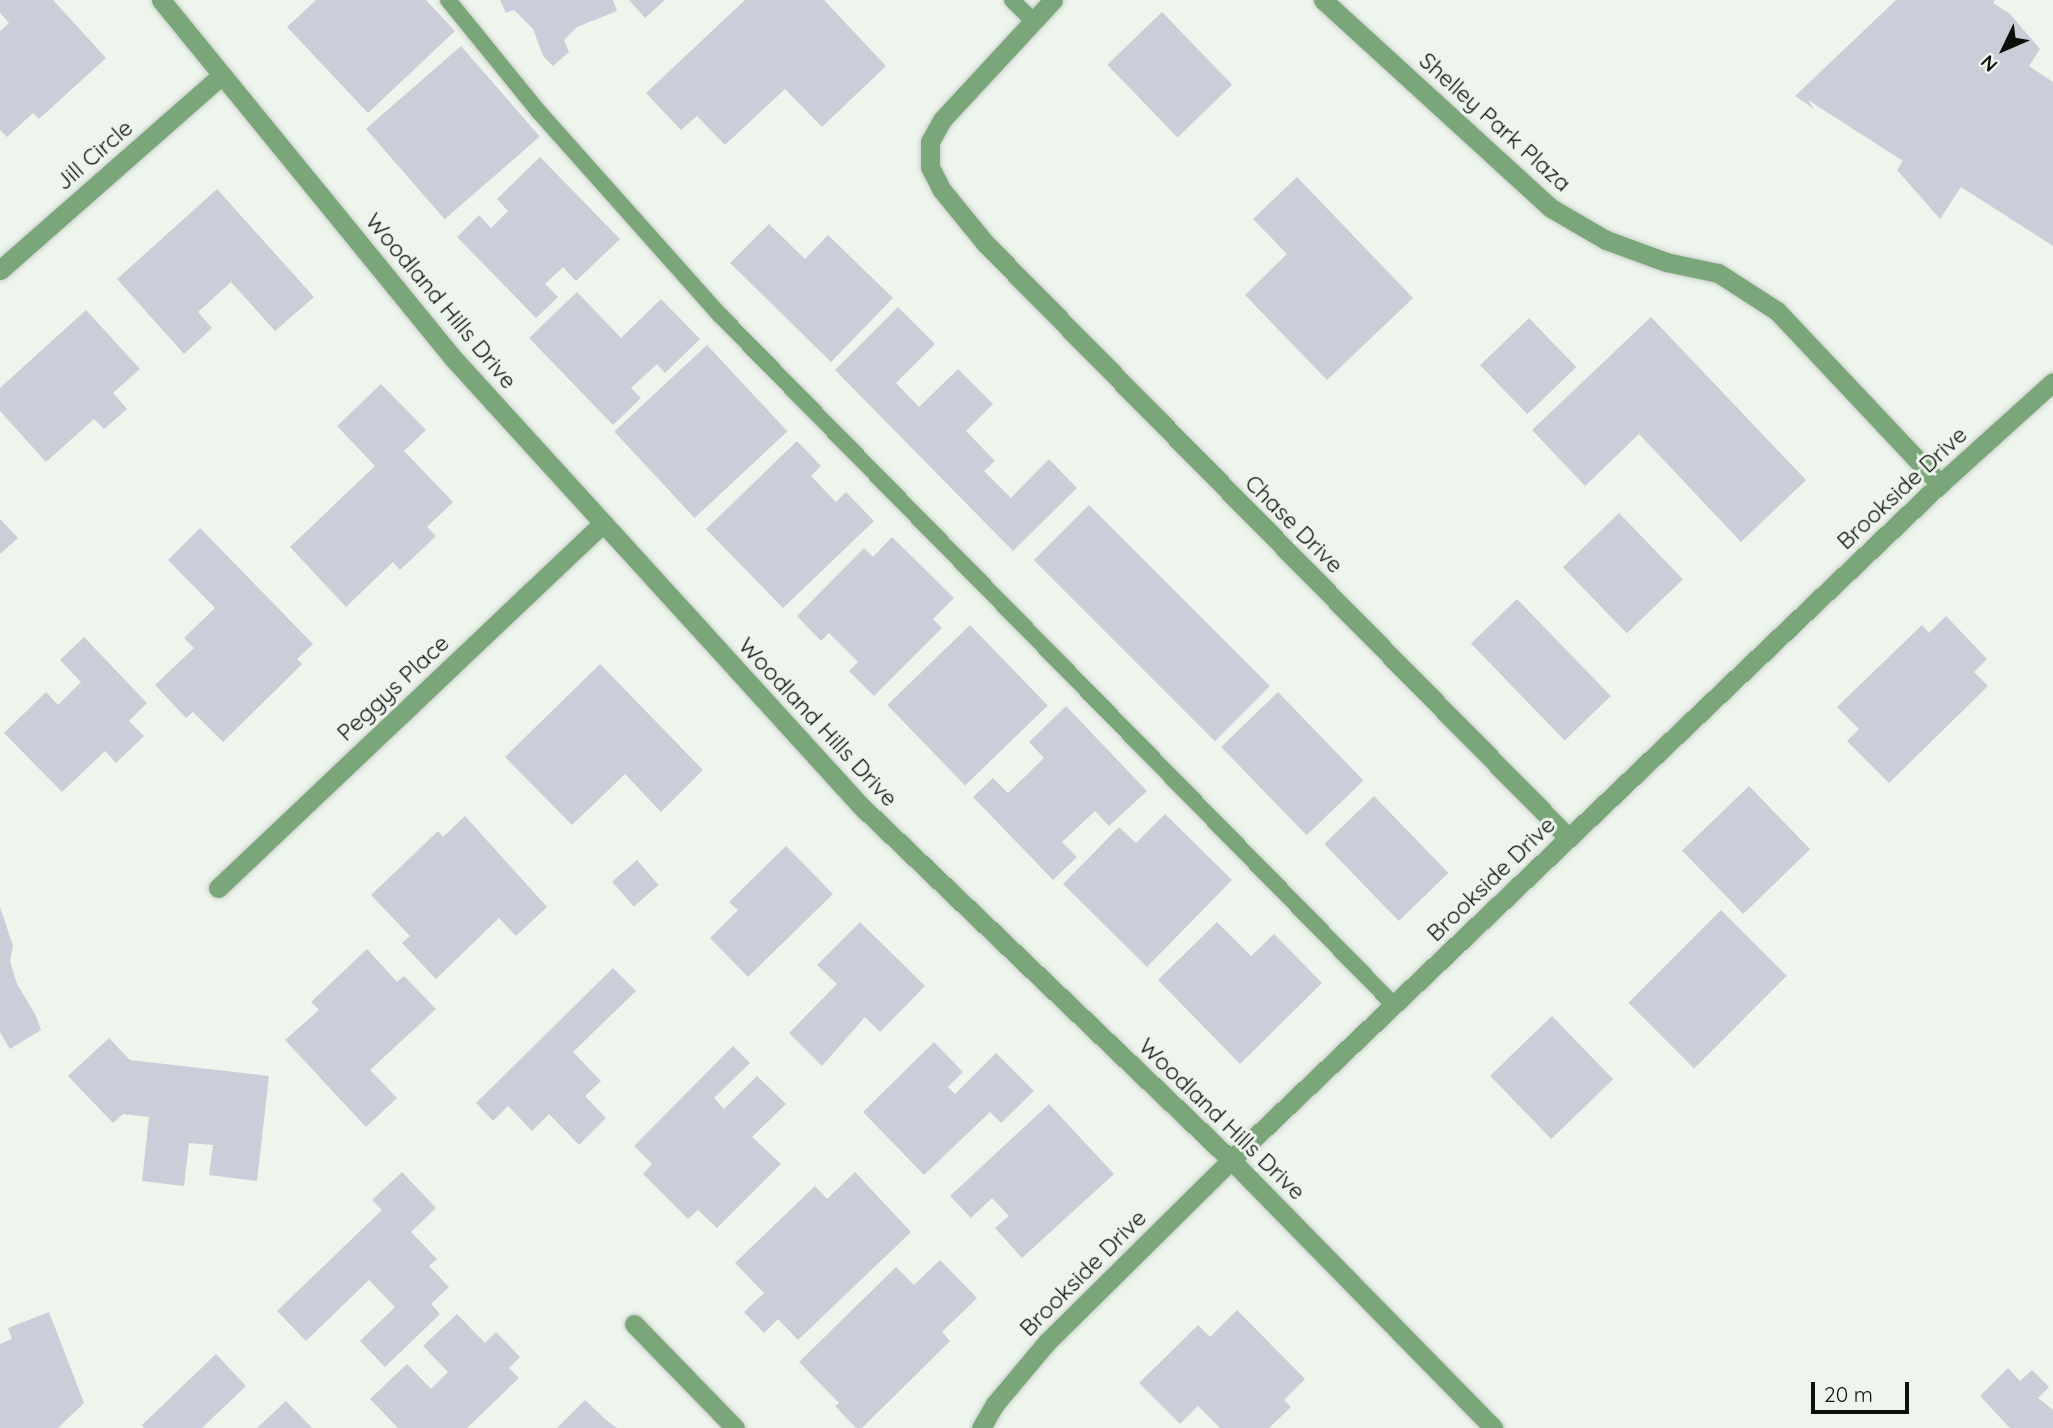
<!DOCTYPE html>
<html>
<head>
<meta charset="utf-8">
<style>
  body { margin:0 }
  #map { position:relative; width:2053px; height:1428px; overflow:hidden; background:#edf5ed; font-family:Quicksand,sans-serif }
  div>[style] { position:absolute }
  .building>* { inset:0; background:#cbced8; transform-origin:0 0 }
  .roads { filter:drop-shadow(0 0 2px #c9d0c9) drop-shadow(0 0 2px #c9d0c9) }
  .service>* { height:16px; margin:-8px; padding:0 8px; transform-origin:8px; border-radius:8px; background:#7ba679 }
  .minor>* { height:19px; margin:-9.5px; padding:0 9.5px; transform-origin:9.5px; border-radius:9.5px; background:#7ba679 }
  .tertiary>* { height:19px; margin:-9.5px; padding:0 9.5px; transform-origin:9.5px; border-radius:9.5px; background:#7ba679 }
  span { translate:-50% -50%; white-space:nowrap; text-align:center; line-height:1.15; -webkit-text-stroke:6px #edf5ed; paint-order:stroke }
  .street-label { font-size:23px; color:#0c0f0c }
  .north { position:absolute; left:1969px; top:14px; width:70px; height:70px; -webkit-text-stroke:5px #edf5ed; paint-order:stroke; rotate:226deg; font-size:19px; font-weight:700; line-height:28px; text-align:center; color:#0c0f0c }
  .north::after { content:''; display:block; margin:auto; width:24px; height:32px; background:#0c0f0c; clip-path:polygon(50% 0,100% 100%,50% 72%,0 100%) }
  .scale { position:absolute; left:1811px; top:1382px; width:98px; height:32px; box-sizing:border-box; border:4px solid #0c0f0c; border-top:0; padding-left:9px; font-size:21px; line-height:24px; white-space:nowrap; color:#0c0f0c; -webkit-text-stroke:5px #edf5ed; paint-order:stroke }
</style>
</head>
<body>
<div id="map">
  <div class="building">
    <i style="clip-path:polygon(0 0,53px 0,106px 58px,39px 119px,33px 113px,7px 137px,0 130px,0 31px,9px 23px,0 13px)"></i>
    <i style="clip-path:polygon(316px 0,426px 0,455px 31px,368px 113px,287px 27px)"></i>
    <i style="clip-path:polygon(500px 0,613px 0,617px 11px,577px 27px,564px 40px,569px 52px,553px 66px,543px 56px,533px 29px,514px 10px,506px 13px)"></i>
    <i style="clip-path:polygon(629px 0,665px 0,645px 18px)"></i>
    <i style="clip-path:polygon(745px 0,824px 0,886px 66px,822px 127px,785px 89px,725px 145px,697px 116px,681px 130px,646px 93px)"></i>
    <i style="clip-path:polygon(1896px 0,1995px 0,1993px 3px,2010px 14px,2040px 49px,2029px 66px,2053px 82px,2053px 246px,1961px 187px,1940px 219px,1897px 170px,1903px 161px,1808px 100px,1814px 109px,1795px 96px)"></i>
    <i style="left:1162px;top:12px;width:101px;height:76px;rotate:46deg"></i>
    <i style="left:461px;top:46px;width:120px;height:126px;rotate:49deg"></i>
    <i style="clip-path:polygon(540px 157px,620px 239px,576px 281px,563px 267px,545px 284px,558px 297px,536px 318px,457px 237px,479px 215px,491px 228px,508px 211px,497px 199px)"></i>
    <i style="clip-path:polygon(1297px 177px,1413px 298px,1327px 380px,1245px 295px,1287px 254px,1253px 219px)"></i>
    <i style="clip-path:polygon(217px 189px,314px 297px,275px 331px,231px 282px,198px 312px,212px 328px,184px 354px,117px 279px)"></i>
    <i style="clip-path:polygon(769px 224px,805px 259px,828px 235px,893px 298px,831px 362px,730px 263px)"></i>
    <i style="clip-path:polygon(577px 292px,621px 338px,661px 299px,700px 339px,665px 373px,657px 364px,631px 388px,641px 398px,613px 425px,529px 338px)"></i>
    <i style="clip-path:polygon(898px 307px,935px 344px,896px 383px,919px 407px,958px 369px,993px 404px,966px 431px,995px 461px,984px 471px,1011px 498px,1049px 459px,1077px 488px,1013px 551px,835px 370px)"></i>
    <i style="clip-path:polygon(86px 310px,140px 369px,113px 393px,127px 409px,104px 429px,94px 419px,46px 462px,0 411px,0 388px)"></i>
    <i style="clip-path:polygon(1651px 317px,1806px 480px,1741px 542px,1639px 434px,1585px 486px,1532px 430px)"></i>
    <i style="left:1529px;top:318px;width:68px;height:68px;rotate:46deg"></i>
    <i style="left:707px;top:345px;width:118px;height:127px;rotate:47deg"></i>
    <i style="clip-path:polygon(381px 384px,426px 430px,404px 451px,453px 502px,427px 527px,436px 536px,400px 570px,393px 562px,346px 607px,290px 547px,375px 466px,337px 426px)"></i>
    <i style="clip-path:polygon(797px 441px,821px 466px,811px 476px,836px 502px,846px 492px,874px 521px,783px 608px,706px 529px)"></i>
    <i style="left:1089px;top:505px;width:256px;height:78px;rotate:45deg"></i>
    <i style="left:1619px;top:513px;width:92px;height:78px;rotate:46deg"></i>
    <i style="clip-path:polygon(0 519px,18px 538px,0 554px)"></i>
    <i style="clip-path:polygon(200px 528px,313px 644px,297px 659px,302px 664px,223px 742px,193px 712px,186px 718px,155px 685px,194px 648px,184px 638px,215px 608px,168px 560px)"></i>
    <i style="clip-path:polygon(892px 537px,954px 598px,933px 619px,942px 628px,874px 696px,849px 671px,858px 662px,829px 633px,821px 641px,797px 616px,864px 548px,873px 557px)"></i>
    <i style="left:1517px;top:599px;width:135px;height:64px;rotate:46deg"></i>
    <i style="clip-path:polygon(1946px 616px,1987px 659px,1974px 672px,1988px 686px,1889px 783px,1847px 741px,1859px 729px,1837px 707px,1922px 625px,1929px 633px)"></i>
    <i style="left:970px;top:625px;width:112px;height:115px;rotate:46deg"></i>
    <i style="clip-path:polygon(84px 637px,147px 703px,129px 721px,144px 736px,116px 763px,105px 751px,62px 792px,4px 733px,46px 692px,58px 705px,81px 682px,60px 660px)"></i>
    <i style="clip-path:polygon(600px 664px,703px 770px,661px 812px,625px 774px,572px 825px,505px 757px)"></i>
    <i style="left:1278px;top:692px;width:123px;height:79px;rotate:46deg"></i>
    <i style="clip-path:polygon(1066px 706px,1147px 791px,1109px 826px,1095px 811px,1062px 842px,1077px 857px,1053px 880px,973px 797px,993px 778px,1008px 793px,1044px 758px,1029px 742px)"></i>
    <i style="left:1749px;top:786px;width:88px;height:93px;rotate:46deg"></i>
    <i style="left:1374px;top:796px;width:107px;height:69px;rotate:46deg"></i>
    <i style="clip-path:polygon(1165px 814px,1232px 880px,1147px 967px,1063px 884px,1119px 827px,1136px 843px)"></i>
    <i style="clip-path:polygon(465px 816px,547px 907px,516px 936px,499px 918px,436px 979px,402px 943px,410px 936px,371px 895px,438px 831px,443px 837px)"></i>
    <i style="clip-path:polygon(786px 846px,833px 894px,748px 977px,710px 938px,738px 910px,729px 902px)"></i>
    <i style="left:637px;top:860px;width:33px;height:33px;rotate:49deg"></i>
    <i style="clip-path:polygon(0 907px,13px 946px,10px 961px,17px 984px,36px 1016px,41px 1030px,10px 1049px,0 1032px)"></i>
    <i style="left:1721px;top:910px;width:93px;height:131px;rotate:45deg"></i>
    <i style="clip-path:polygon(860px 922px,925px 986px,880px 1032px,865px 1017px,822px 1066px,789px 1033px,837px 984px,817px 965px)"></i>
    <i style="clip-path:polygon(1217px 922px,1251px 956px,1274px 934px,1322px 983px,1240px 1064px,1158px 980px)"></i>
    <i style="clip-path:polygon(367px 949px,397px 982px,404px 976px,436px 1009px,370px 1070px,397px 1098px,366px 1127px,285px 1040px,319px 1010px,311px 1002px)"></i>
    <i style="clip-path:polygon(613px 968px,636px 991px,573px 1052px,601px 1081px,585px 1096px,606px 1118px,579px 1145px,549px 1114px,532px 1131px,508px 1106px,493px 1121px,476px 1103px)"></i>
    <i style="left:1552px;top:1016px;width:88px;height:86px;rotate:46deg"></i>
    <i style="clip-path:polygon(109px 1038px,130px 1060px,269px 1076px,257px 1181px,209px 1175px,213px 1145px,189px 1143px,184px 1186px,142px 1181px,149px 1117px,123px 1114px,113px 1123px,68px 1076px)"></i>
    <i style="clip-path:polygon(934px 1042px,963px 1072px,948px 1087px,955px 1094px,996px 1053px,1034px 1091px,1001px 1123px,990px 1112px,924px 1175px,863px 1112px)"></i>
    <i style="clip-path:polygon(733px 1046px,750px 1063px,714px 1098px,724px 1109px,757px 1076px,786px 1104px,752px 1137px,781px 1164px,717px 1228px,698px 1210px,688px 1219px,643px 1174px,652px 1164px,634px 1146px)"></i>
    <i style="clip-path:polygon(1049px 1104px,1114px 1174px,1022px 1258px,995px 1228px,1009px 1216px,992px 1198px,971px 1218px,950px 1196px)"></i>
    <i style="clip-path:polygon(402px 1172px,436px 1208px,411px 1232px,437px 1259px,429px 1266px,449px 1287px,431px 1304px,440px 1314px,385px 1367px,360px 1341px,395px 1307px,369px 1280px,306px 1341px,277px 1311px,382px 1210px,372px 1200px)"></i>
    <i style="clip-path:polygon(855px 1172px,911px 1232px,798px 1340px,778px 1319px,764px 1333px,744px 1312px,764px 1293px,735px 1263px,815px 1186px,827px 1199px)"></i>
    <i style="clip-path:polygon(940px 1260px,977px 1298px,942px 1332px,950px 1341px,862px 1428px,856px 1428px,835px 1406px,839px 1403px,799px 1362px,896px 1267px,914px 1285px)"></i>
    <i style="clip-path:polygon(1237px 1310px,1305px 1379px,1284px 1400px,1291px 1407px,1269px 1428px,1220px 1428px,1198px 1406px,1180px 1424px,1139px 1383px,1198px 1325px,1210px 1337px)"></i>
    <i style="clip-path:polygon(49px 1312px,84px 1403px,58px 1428px,0 1428px,0 1344px,12px 1339px,8px 1328px)"></i>
    <i style="clip-path:polygon(457px 1314px,485px 1343px,496px 1332px,520px 1357px,509px 1368px,519px 1378px,467px 1428px,398px 1428px,370px 1399px,407px 1364px,431px 1389px,448px 1372px,423px 1346px)"></i>
    <i style="clip-path:polygon(216px 1354px,246px 1386px,202px 1428px,144px 1428px,142px 1425px)"></i>
    <i style="clip-path:polygon(2008px 1368px,2020px 1381px,2032px 1370px,2049px 1387px,2038px 1398px,2053px 1410px,2053px 1428px,2010px 1428px,1980px 1396px)"></i>
    <i style="clip-path:polygon(585px 1400px,605px 1419px,617px 1428px,557px 1428px)"></i>
    <i style="clip-path:polygon(286px 1401px,312px 1428px,257px 1428px)"></i>
  </div>
  <div class="roads">
    <div class="service">
      <i style="left:448px;top:0;width:144px;rotate:50.9deg"></i>
      <i style="left:539px;top:112px;width:271px;rotate:48.3deg"></i>
      <i style="left:719px;top:314px;width:966px;rotate:45.67deg"></i>
      <i style="left:1012px;top:0;width:30px;rotate:45deg"></i>
    </div>
    <div class="minor">
      <i style="left:161px;top:0;width:462px;rotate:50.8deg"></i>
      <i style="left:453px;top:358px;width:605px;rotate:47.68deg"></i>
      <i style="left:860px;top:805px;width:513px;rotate:43.74deg"></i>
      <i style="left:1231px;top:1160px;width:375px;rotate:45.6deg"></i>
      <i style="left:1053px;top:0;width:163px;rotate:132.8deg"></i>
      <i style="left:942px;top:120px;width:25px;rotate:119deg"></i>
      <i style="left:930px;top:142px;width:25px;rotate:90deg"></i>
      <i style="left:930px;top:167px;width:25px;rotate:63deg"></i>
      <i style="left:941px;top:189px;width:70px;rotate:50.8deg"></i>
      <i style="left:985px;top:243px;width:834px;rotate:45.53deg"></i>
      <i style="left:1323px;top:0;width:309px;rotate:42.4deg"></i>
      <i style="left:1551px;top:208px;width:64px;rotate:30.2deg"></i>
      <i style="left:1606px;top:240px;width:64px;rotate:20.1deg"></i>
      <i style="left:1666px;top:262px;width:53px;rotate:11.9deg"></i>
      <i style="left:1718px;top:273px;width:70px;rotate:32.8deg"></i>
      <i style="left:1777px;top:311px;width:238px;rotate:46.7deg"></i>
      <i style="left:0;top:270px;width:294px;rotate:-41.3deg"></i>
      <i style="left:218px;top:888px;width:529px;rotate:-43.47deg"></i>
      <i style="left:634px;top:1324px;width:145px;rotate:45.8deg"></i>
    </div>
    <div class="tertiary">
      <i style="left:981px;top:1428px;width:28px;rotate:-60deg"></i>
      <i style="left:995px;top:1404px;width:81px;rotate:-50deg"></i>
      <i style="left:1047px;top:1342px;width:259px;rotate:-44.7deg"></i>
      <i style="left:1231px;top:1160px;width:980px;rotate:-43.64deg"></i>
      <i style="left:1940px;top:484px;width:152px;rotate:-42.1deg"></i>
    </div>
  </div>
  <div class="street-label">
    <span style="left:1495px;top:122px;rotate:42deg">Shelley Park Plaza</span>
    <span style="left:94px;top:155px;rotate:-41deg">Jill Circle</span>
    <span style="left:441px;top:301px;rotate:50deg">Woodland Hills Drive</span>
    <span style="left:1902px;top:488px;rotate:-43deg">Brookside Drive</span>
    <span style="left:1294px;top:524px;rotate:45deg">Chase Drive</span>
    <span style="left:393px;top:688px;rotate:-43deg">Peggys Place</span>
    <span style="left:818px;top:722px;rotate:47deg">Woodland Hills Drive</span>
    <span style="left:1491px;top:879px;rotate:-44deg">Brookside Drive</span>
    <span style="left:1222px;top:1119px;rotate:44deg">Woodland Hills Drive</span>
    <span style="left:1083px;top:1273px;rotate:-45deg">Brookside Drive</span>
  </div>
  <div class="north">N</div>
  <div class="scale">20 m</div>
</div>
</body>
</html>
